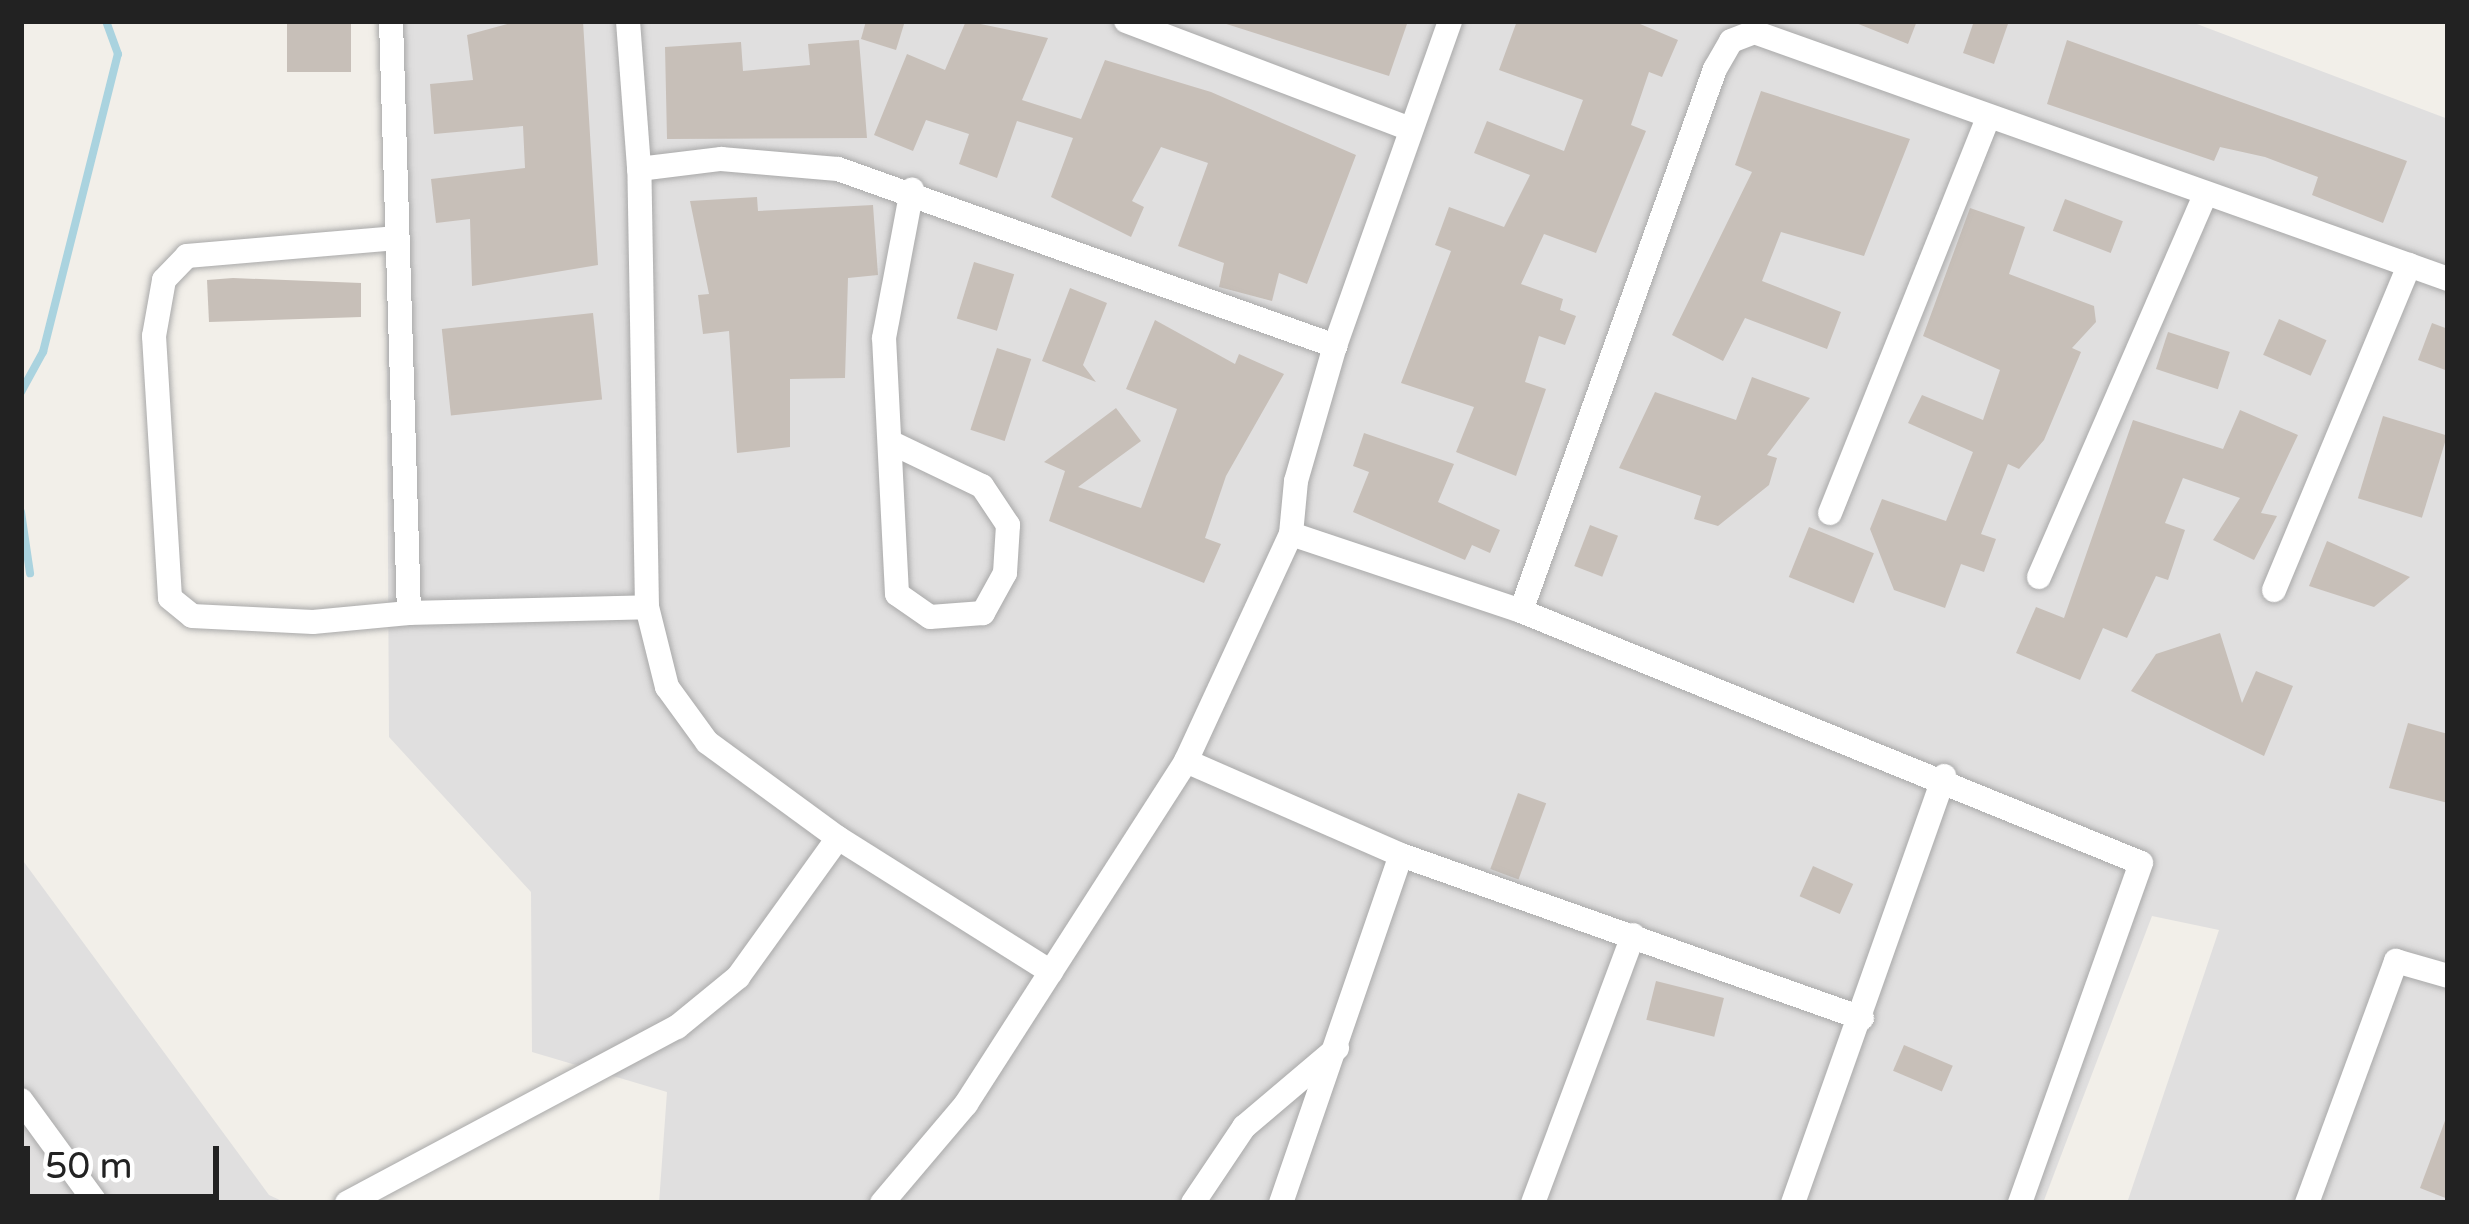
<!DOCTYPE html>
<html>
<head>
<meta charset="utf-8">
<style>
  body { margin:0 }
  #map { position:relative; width:2469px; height:1224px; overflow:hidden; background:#f2efe9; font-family:"Varela Round",sans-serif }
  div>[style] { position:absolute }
  .residential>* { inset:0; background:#e0dfdf }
  .stream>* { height:8px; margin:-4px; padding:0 4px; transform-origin:4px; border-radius:4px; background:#aad3df }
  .building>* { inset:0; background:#c7bfb8; transform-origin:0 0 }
  .roads { filter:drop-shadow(0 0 3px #a9a9a9) drop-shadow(0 0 3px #a9a9a9) }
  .street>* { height:24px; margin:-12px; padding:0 12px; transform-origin:12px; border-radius:12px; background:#fff }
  span { translate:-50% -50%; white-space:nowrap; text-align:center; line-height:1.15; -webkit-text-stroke:12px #fff; paint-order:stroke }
  .frame { position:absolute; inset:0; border:24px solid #222; pointer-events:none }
  .scale { position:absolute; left:24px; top:1146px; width:195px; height:54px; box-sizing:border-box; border:6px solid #222; border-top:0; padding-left:15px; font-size:36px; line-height:42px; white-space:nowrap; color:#222; -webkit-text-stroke:9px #fff; paint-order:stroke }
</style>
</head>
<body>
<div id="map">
  <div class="residential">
    <i style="clip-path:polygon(385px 21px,2189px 21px,2448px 119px,2448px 1203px,2127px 1203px,2219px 930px,2152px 916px,2043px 1203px,659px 1203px,667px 1092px,532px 1052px,531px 892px,389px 737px)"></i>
    <i style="clip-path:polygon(21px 858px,269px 1195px,286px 1203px,21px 1203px)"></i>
  </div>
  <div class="stream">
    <i style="left:21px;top:392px;width:46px;rotate:-61.2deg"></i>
    <i style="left:43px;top:352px;width:307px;rotate:-75.9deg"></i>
    <i style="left:118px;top:54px;width:35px;rotate:-110deg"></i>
    <i style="left:21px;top:512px;width:62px;rotate:81.6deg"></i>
  </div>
  <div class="building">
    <i style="left:287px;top:21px;width:64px;height:51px"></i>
    <i style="clip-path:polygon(518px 21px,583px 21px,598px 265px,472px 286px,470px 219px,436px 223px,431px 179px,525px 168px,523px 126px,434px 134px,430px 84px,473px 80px,467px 35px)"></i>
    <i style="clip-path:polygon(866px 21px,905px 21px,896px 50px,861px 39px)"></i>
    <i style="clip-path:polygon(966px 21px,1048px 38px,1022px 100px,1081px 119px,1105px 60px,1211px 92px,1356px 155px,1307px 284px,1279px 273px,1272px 301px,1219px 287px,1224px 263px,1178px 246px,1208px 163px,1161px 147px,1132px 201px,1144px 207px,1131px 237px,1051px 197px,1073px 138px,1017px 121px,997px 178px,959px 164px,969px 134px,926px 120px,913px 151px,874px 135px,907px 54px,945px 70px)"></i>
    <i style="clip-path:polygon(1217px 21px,1408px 21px,1389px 76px)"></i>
    <i style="clip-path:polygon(1517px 21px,1633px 21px,1678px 40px,1662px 77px,1649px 72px,1631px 125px,1646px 131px,1596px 253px,1544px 234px,1521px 284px,1563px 299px,1560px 310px,1576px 316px,1565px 345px,1539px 336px,1525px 382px,1546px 389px,1516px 476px,1456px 452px,1474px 407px,1401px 383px,1451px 251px,1435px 245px,1449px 207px,1504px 227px,1530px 175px,1474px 153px,1487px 121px,1564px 151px,1583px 100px,1499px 70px)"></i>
    <i style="clip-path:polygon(1851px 21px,1917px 21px,1908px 44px)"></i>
    <i style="clip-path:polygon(1974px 21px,2009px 21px,1994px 64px,1963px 53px)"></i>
    <i style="clip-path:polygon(859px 40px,867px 138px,667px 139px,665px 47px,741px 42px,743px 71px,810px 65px,808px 44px)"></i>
    <i style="clip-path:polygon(2067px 40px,2407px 161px,2383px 223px,2312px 195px,2318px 177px,2265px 157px,2220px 147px,2214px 161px,2047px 104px)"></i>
    <i style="clip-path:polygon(1761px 91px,1910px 139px,1864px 256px,1781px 232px,1762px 281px,1841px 312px,1827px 349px,1745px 318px,1723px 361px,1672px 335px,1752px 172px,1735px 165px)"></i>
    <i style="clip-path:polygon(757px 197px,758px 211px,873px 205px,878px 275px,848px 278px,845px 378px,790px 379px,790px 447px,737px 453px,729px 331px,703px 334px,698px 295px,709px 294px,690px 201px)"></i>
    <i style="left:2065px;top:199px;width:62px;height:34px;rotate:21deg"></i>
    <i style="clip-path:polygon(1970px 208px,2025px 227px,2009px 274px,2094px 306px,2096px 322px,2072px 348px,2081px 352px,2044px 440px,2019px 469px,2008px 464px,1981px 534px,1996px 539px,1984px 572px,1961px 564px,1945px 608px,1894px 590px,1870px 529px,1882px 499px,1946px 521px,1973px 452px,1908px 423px,1922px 395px,1983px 420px,2000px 370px,1923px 336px)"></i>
    <i style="left:974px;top:262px;width:42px;height:59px;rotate:17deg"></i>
    <i style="clip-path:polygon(233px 278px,361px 283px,361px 317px,209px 322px,207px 280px)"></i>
    <i style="clip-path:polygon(1070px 288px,1107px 303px,1083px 365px,1096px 382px,1042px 361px)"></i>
    <i style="left:593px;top:313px;width:87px;height:152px;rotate:84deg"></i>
    <i style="left:2279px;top:319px;width:52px;height:39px;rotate:24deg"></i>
    <i style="clip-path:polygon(1155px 320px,1235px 364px,1239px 354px,1284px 374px,1226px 476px,1205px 538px,1221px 544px,1204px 583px,1049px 521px,1065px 471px,1044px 462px,1116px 408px,1141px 441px,1078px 487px,1141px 508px,1177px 409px,1126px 389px)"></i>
    <i style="clip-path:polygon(2432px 323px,2448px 329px,2448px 371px,2418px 360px)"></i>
    <i style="left:2168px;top:332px;width:65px;height:39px;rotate:18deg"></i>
    <i style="left:997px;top:348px;width:36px;height:86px;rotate:18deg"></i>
    <i style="clip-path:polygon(1752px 377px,1810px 398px,1767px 455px,1777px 458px,1769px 485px,1718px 526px,1694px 519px,1701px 496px,1619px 468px,1655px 392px,1736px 420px)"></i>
    <i style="clip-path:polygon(2240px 410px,2298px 435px,2261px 513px,2277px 516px,2254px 560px,2213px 540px,2240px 498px,2183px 478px,2165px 523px,2185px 530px,2168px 580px,2156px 576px,2127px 638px,2103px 628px,2080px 680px,2016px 653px,2036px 607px,2064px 618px,2133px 420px,2223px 449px)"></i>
    <i style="left:2383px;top:416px;width:67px;height:86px;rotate:17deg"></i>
    <i style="clip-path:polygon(1364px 433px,1454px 464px,1438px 502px,1500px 530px,1490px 553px,1472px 545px,1465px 560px,1353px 512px,1369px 472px,1353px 466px)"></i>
    <i style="left:1590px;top:525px;width:30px;height:44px;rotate:21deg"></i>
    <i style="left:1809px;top:527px;width:70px;height:54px;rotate:22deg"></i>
    <i style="clip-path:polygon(2327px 541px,2410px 577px,2374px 607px,2309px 586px)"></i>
    <i style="clip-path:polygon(2220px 633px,2242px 703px,2256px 671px,2293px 686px,2264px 756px,2131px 691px,2156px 654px)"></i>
    <i style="clip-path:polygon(2408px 723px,2448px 734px,2448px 803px,2389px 788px)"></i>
    <i style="left:1518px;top:793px;width:30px;height:81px;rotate:20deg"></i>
    <i style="left:1813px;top:866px;width:44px;height:33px;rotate:24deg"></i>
    <i style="left:1656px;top:981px;width:70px;height:40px;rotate:14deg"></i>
    <i style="left:1904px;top:1045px;width:53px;height:28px;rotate:23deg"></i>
    <i style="clip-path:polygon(2446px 1118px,2448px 1118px,2448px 1199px,2420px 1188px)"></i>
  </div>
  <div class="roads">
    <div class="street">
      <i style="left:391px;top:21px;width:592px;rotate:88.26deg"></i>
      <i style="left:409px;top:613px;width:238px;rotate:-1.4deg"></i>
      <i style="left:628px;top:21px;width:148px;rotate:85.7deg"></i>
      <i style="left:1126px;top:21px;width:304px;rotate:20.8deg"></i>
      <i style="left:397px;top:238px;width:211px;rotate:175.1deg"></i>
      <i style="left:187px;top:256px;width:33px;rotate:134deg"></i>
      <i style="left:164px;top:280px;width:57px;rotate:100.1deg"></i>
      <i style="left:154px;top:336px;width:262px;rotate:86.5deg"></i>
      <i style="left:170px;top:598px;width:28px;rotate:39deg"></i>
      <i style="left:192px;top:616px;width:121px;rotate:2.8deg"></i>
      <i style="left:313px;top:622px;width:96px;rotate:-5.4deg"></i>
      <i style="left:890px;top:442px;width:102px;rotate:25.6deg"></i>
      <i style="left:982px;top:486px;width:47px;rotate:56.3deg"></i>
      <i style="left:1008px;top:525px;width:48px;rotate:93.6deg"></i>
      <i style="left:1005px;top:573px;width:46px;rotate:118.8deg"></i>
      <i style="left:983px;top:613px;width:53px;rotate:175.7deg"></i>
      <i style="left:930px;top:617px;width:40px;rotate:-145.1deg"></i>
      <i style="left:897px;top:594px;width:256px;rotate:-92.9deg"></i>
      <i style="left:884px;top:338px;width:151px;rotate:-79.3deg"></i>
      <i style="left:1830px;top:513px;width:425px;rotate:-68.2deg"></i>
      <i style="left:1291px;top:534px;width:53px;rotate:-84.6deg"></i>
      <i style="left:1296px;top:481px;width:141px;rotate:-73.9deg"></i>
      <i style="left:1335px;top:346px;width:345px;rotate:-70.5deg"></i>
      <i style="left:2039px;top:577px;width:414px;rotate:-66.5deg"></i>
      <i style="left:2274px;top:590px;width:352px;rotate:-67.4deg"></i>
      <i style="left:1521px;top:611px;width:576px;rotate:-70.31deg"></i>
      <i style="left:1715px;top:69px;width:32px;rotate:-60deg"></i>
      <i style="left:1731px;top:41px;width:25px;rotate:-21deg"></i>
      <i style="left:1754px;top:32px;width:737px;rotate:19.59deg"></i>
      <i style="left:1186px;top:761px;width:235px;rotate:23.6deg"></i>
      <i style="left:1401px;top:855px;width:489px;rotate:19.5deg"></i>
      <i style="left:1051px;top:972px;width:252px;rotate:-147.8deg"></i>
      <i style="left:838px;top:838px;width:162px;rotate:-143.8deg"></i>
      <i style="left:707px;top:742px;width:68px;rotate:-126deg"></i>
      <i style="left:667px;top:687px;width:82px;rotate:-104deg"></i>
      <i style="left:647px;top:607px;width:438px;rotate:-91deg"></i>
      <i style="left:639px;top:169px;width:83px;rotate:-7deg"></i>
      <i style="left:721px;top:159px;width:117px;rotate:4.9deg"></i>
      <i style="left:838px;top:169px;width:528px;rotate:19.6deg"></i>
      <i style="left:21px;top:1100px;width:127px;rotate:53.9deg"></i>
      <i style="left:347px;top:1203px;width:374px;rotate:-28.1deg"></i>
      <i style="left:677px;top:1027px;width:79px;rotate:-39.3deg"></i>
      <i style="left:738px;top:977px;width:171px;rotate:-54.3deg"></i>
      <i style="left:882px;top:1203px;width:130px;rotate:-49.7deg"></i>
      <i style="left:966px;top:1104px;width:407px;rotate:-57.3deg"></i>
      <i style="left:1186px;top:761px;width:250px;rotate:-65.2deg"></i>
      <i style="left:1291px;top:534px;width:243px;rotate:18.5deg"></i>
      <i style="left:1521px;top:611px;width:669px;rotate:22.12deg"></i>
      <i style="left:2141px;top:863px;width:361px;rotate:109.6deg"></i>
      <i style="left:1193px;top:1203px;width:92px;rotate:-56.1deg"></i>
      <i style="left:1244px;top:1127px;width:122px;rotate:-40.3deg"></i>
      <i style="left:1281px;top:1203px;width:368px;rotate:-71deg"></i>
      <i style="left:1533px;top:1203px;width:286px;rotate:-69.5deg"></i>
      <i style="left:1793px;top:1203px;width:453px;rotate:-70.5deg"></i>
      <i style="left:2307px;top:1203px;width:258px;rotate:-69.8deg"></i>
      <i style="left:2396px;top:961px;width:54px;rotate:16.1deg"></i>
    </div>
  </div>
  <div class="frame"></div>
  <div class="scale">50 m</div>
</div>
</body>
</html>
